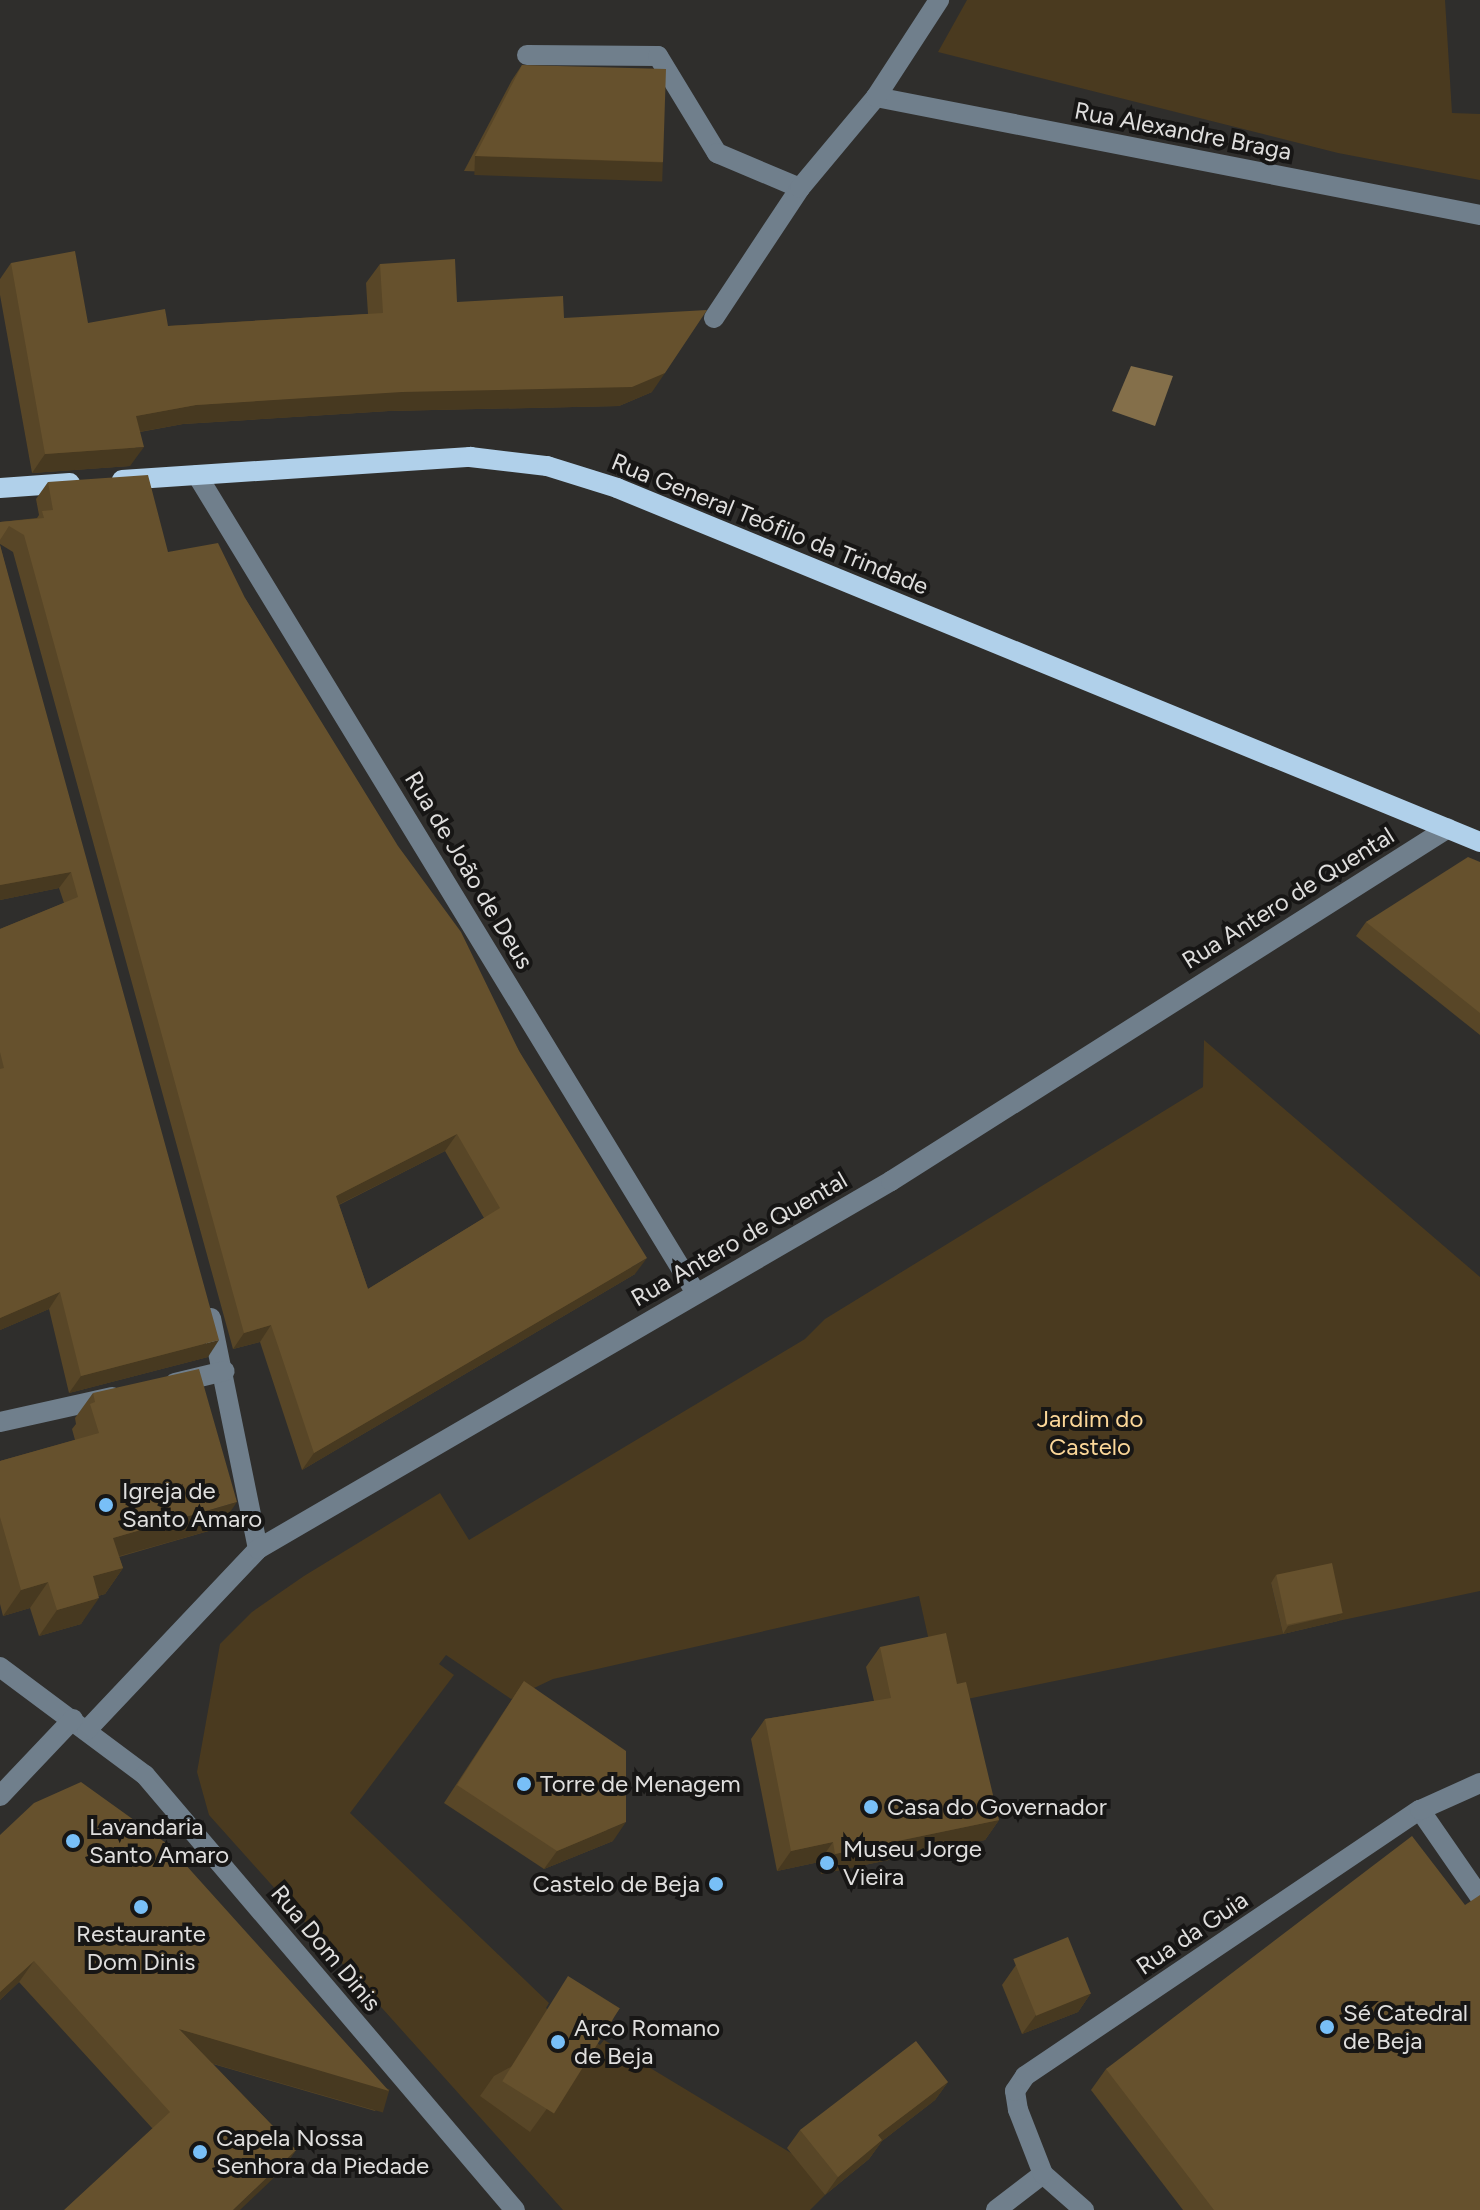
<!DOCTYPE html>
<html>
<head>
<meta charset="utf-8">
<style>
  body { margin:0 }
  #map { position:relative; width:1480px; height:2210px; overflow:hidden; background:#2f2e2c; font-family:Figtree,sans-serif }
  div>[style] { position:absolute }
  .green>* { inset:0; background:#4a3a1f }
  .water>* { inset:0; background:#846f4a }
  .minor>* { height:20px; margin:-10px; padding:0 10px; transform-origin:10px; border-radius:10px; background:#707f8c }
  .major>* { height:20px; margin:-10px; padding:0 10px; transform-origin:10px; border-radius:10px; background:#b0d0ea }
  .wall>* { inset:0; background:#584627 }
  .shaded-wall>* { inset:0; background:#473920; transform-origin:0 0 }
  .building>* { inset:0; background:#66512d; transform-origin:0 0 }
  .dots>* { width:22px; height:22px; translate:-50% -50%; box-sizing:border-box; border:4px solid #171615; border-radius:50% }
  span { translate:-50% -50%; white-space:nowrap; text-align:center; line-height:1.15; -webkit-text-stroke:8px #171615; paint-order:stroke }
  .street-label { font-size:24px; color:#dfdedd }
  .park-label { font-size:24px; color:#fbd799 }
  .poi-label { font-size:24px; color:#dfdedd }
  .left { translate:0 -50%; text-align:left }
  .right { translate:-100% -50%; text-align:right }
</style>
</head>
<body>
<div id="map">
  <div class="green">
    <i style="clip-path:polygon(967px 0,1445px 0,1452px 113px,1480px 114px,1480px 180px,1338px 153px,938px 52px)"></i>
    <i style="clip-path:polygon(1204px 1040px,1480px 1277px,1480px 1591px,1338px 1621px,1326px 1571px,1271px 1583px,1283px 1634px,943px 1704px,919px 1596px,553px 1679px,511px 1699px,446px 1655px,439px 1664px,454px 1675px,350px 1813px,549px 2003px,546px 2008px,600px 2045px,604px 2040px,796px 2156px,825px 2195px,810px 2210px,563px 2210px,209px 1815px,197px 1772px,220px 1644px,252px 1612px,304px 1576px,440px 1493px,469px 1540px,805px 1339px,825px 1319px,1203px 1087px)"></i>
  </div>
  <div class="water">
    <i style="clip-path:polygon(1131px 366px,1173px 376px,1155px 426px,1112px 411px)"></i>
  </div>
  <div class="minor">
    <i style="left:527px;top:55px;width:131px;rotate:0.4deg"></i>
    <i style="left:658px;top:56px;width:114px;rotate:58.7deg"></i>
    <i style="left:717px;top:153px;width:90px;rotate:22.9deg"></i>
    <i style="left:876px;top:97px;width:615px;rotate:11.05deg"></i>
    <i style="left:714px;top:318px;width:156px;rotate:-56.5deg"></i>
    <i style="left:800px;top:188px;width:119px;rotate:-50.1deg"></i>
    <i style="left:876px;top:97px;width:116px;rotate:-57deg"></i>
    <i style="left:197px;top:475px;width:958px;rotate:58.62deg"></i>
    <i style="left:211px;top:1318px;width:236px;rotate:78.5deg"></i>
    <i style="left:175px;top:1383px;width:51px;rotate:-13.5deg"></i>
    <i style="left:0;top:1422px;width:115px;rotate:-12.6deg"></i>
    <i style="left:0;top:1667px;width:181px;rotate:36.7deg"></i>
    <i style="left:145px;top:1775px;width:571px;rotate:49.62deg"></i>
    <i style="left:87px;top:1730px;width:249px;rotate:-46.6deg"></i>
    <i style="left:258px;top:1549px;width:732px;rotate:-30.17deg"></i>
    <i style="left:891px;top:1181px;width:659px;rotate:-32.36deg"></i>
    <i style="left:0;top:1796px;width:106px;rotate:-46.5deg"></i>
    <i style="left:1420px;top:1810px;width:106px;rotate:55.4deg"></i>
    <i style="left:996px;top:2210px;width:59px;rotate:-37.5deg"></i>
    <i style="left:1084px;top:2210px;width:55px;rotate:-138.7deg"></i>
    <i style="left:1043px;top:2174px;width:69px;rotate:-111.3deg"></i>
    <i style="left:1018px;top:2110px;width:19px;rotate:-99deg"></i>
    <i style="left:1015px;top:2091px;width:18px;rotate:-56deg"></i>
    <i style="left:1025px;top:2076px;width:476px;rotate:-34deg"></i>
    <i style="left:1420px;top:1810px;width:66px;rotate:-24.2deg"></i>
  </div>
  <div class="major">
    <i style="left:122px;top:480px;width:349px;rotate:-3.8deg"></i>
    <i style="left:470px;top:457px;width:78px;rotate:6.7deg"></i>
    <i style="left:547px;top:466px;width:73px;rotate:17.4deg"></i>
    <i style="left:617px;top:488px;width:933px;rotate:22.3deg"></i>
    <i style="left:0;top:488px;width:70px;rotate:-4.1deg"></i>
  </div>
  <div class="wall">
    <i style="clip-path:polygon(522px 65px,663px 162px,653px 177px,464px 171px,512px 80px)"></i>
    <i style="clip-path:polygon(11px 263px,88px 323px,168px 326px,368px 314px,366px 283px,380px 264px,457px 302px,564px 318px,652px 392px,619px 406px,389px 411px,183px 424px,140px 432px,130px 466px,32px 473px,0 295px,0 279px)"></i>
    <i style="clip-path:polygon(evenodd,48px 482px,245px 598px,519px 1051px,635px 1274px,302px 1470px,260px 1342px,233px 1349px,13px 552px,0 544px,0 522px,37px 518px,39px 515px,36px 499px,48px 482px,445px 1151px,484px 1218px,368px 1289px,339px 1205px,445px 1151px)"></i>
    <i style="clip-path:polygon(0 545px,208px 1357px,69px 1393px,49px 1309px,0 1330px,0 929px,64px 903px,59px 888px,0 900px)"></i>
    <i style="clip-path:polygon(1480px 862px,1480px 1035px,1356px 936px,1366px 922px)"></i>
    <i style="clip-path:polygon(93px 1393px,219px 1528px,119px 1557px,123px 1568px,105px 1594px,98px 1596px,81px 1624px,39px 1636px,30px 1608px,3px 1616px,0 1604px,0 1461px,75px 1440px,72px 1429px,76px 1424px,75px 1418px)"></i>
    <i style="clip-path:polygon(1276px 1575px,1343px 1613px,1338px 1621px,1283px 1634px,1271px 1583px)"></i>
    <i style="clip-path:polygon(880px 1647px,957px 1684px,999px 1820px,985px 1840px,821px 1874px,819px 1862px,777px 1871px,751px 1739px,765px 1719px,874px 1701px,866px 1667px)"></i>
    <i style="clip-path:polygon(524px 1681px,613px 1841px,544px 1869px,444px 1803px)"></i>
    <i style="clip-path:polygon(0 1835px,389px 2091px,375px 2111px,213px 2064px,296px 2150px,282px 2170px,152px 2128px,19px 1982px,0 2000px)"></i>
    <i style="clip-path:polygon(1465px 1905px,1480px 2210px,1183px 2210px,1091px 2090px,1106px 2069px)"></i>
    <i style="clip-path:polygon(1016px 1965px,1091px 1993px,1078px 2012px,1022px 2034px,1002px 1985px)"></i>
    <i style="clip-path:polygon(620px 2008px,530px 2132px,480px 2096px,494px 2076px)"></i>
    <i style="clip-path:polygon(948px 2082px,935px 2100px,882px 2141px,869px 2159px,825px 2195px,787px 2148px,800px 2130px)"></i>
  </div>
  <div class="shaded-wall">
    <i style="left:475px;top:156px;width:188px;height:19px;rotate:2deg"></i>
    <i style="clip-path:polygon(665px 373px,652px 392px,619px 406px,389px 411px,183px 424px,122px 435px,136px 416px,196px 405px)"></i>
    <i style="clip-path:polygon(144px 447px,130px 466px,32px 473px,45px 454px)"></i>
    <i style="clip-path:polygon(71px 872px,59px 888px,0 900px,0 885px)"></i>
    <i style="clip-path:polygon(457px 1134px,445px 1151px,324px 1212px,336px 1196px)"></i>
    <i style="clip-path:polygon(647px 1258px,635px 1274px,302px 1470px,314px 1453px)"></i>
    <i style="clip-path:polygon(60px 1292px,49px 1309px,0 1330px,0 1318px)"></i>
    <i style="clip-path:polygon(271px 1325px,260px 1342px,233px 1349px,244px 1333px)"></i>
    <i style="clip-path:polygon(219px 1340px,208px 1357px,69px 1393px,81px 1376px)"></i>
    <i style="clip-path:polygon(237px 1502px,219px 1528px,95px 1563px,113px 1538px)"></i>
    <i style="clip-path:polygon(123px 1568px,105px 1594px,75px 1602px,93px 1576px)"></i>
    <i style="clip-path:polygon(48px 1582px,30px 1608px,3px 1616px,21px 1590px)"></i>
    <i style="clip-path:polygon(99px 1598px,81px 1624px,39px 1636px,57px 1610px)"></i>
    <i style="clip-path:polygon(1343px 1613px,1338px 1621px,1283px 1634px,1288px 1626px)"></i>
    <i style="clip-path:polygon(999px 1820px,985px 1840px,821px 1874px,835px 1854px)"></i>
    <i style="clip-path:polygon(626px 1822px,613px 1841px,544px 1869px,557px 1851px)"></i>
    <i style="clip-path:polygon(833px 1842px,819px 1862px,777px 1871px,791px 1851px)"></i>
    <i style="clip-path:polygon(34px 1961px,19px 1982px,0 2000px,0 1992px)"></i>
    <i style="clip-path:polygon(1091px 1993px,1078px 2012px,1022px 2034px,1036px 2015px)"></i>
    <i style="left:179px;top:2029px;width:219px;height:24px;rotate:16deg"></i>
    <i style="clip-path:polygon(948px 2082px,935px 2100px,882px 2141px,869px 2159px,825px 2195px,838px 2177px,878px 2135px)"></i>
    <i style="clip-path:polygon(296px 2150px,282px 2170px,240px 2210px,233px 2210px)"></i>
  </div>
  <div class="building">
    <i style="clip-path:polygon(522px 65px,666px 69px,663px 162px,475px 156px)"></i>
    <i style="clip-path:polygon(75px 251px,88px 323px,165px 309px,168px 326px,383px 313px,380px 264px,455px 259px,457px 302px,563px 296px,564px 318px,707px 310px,665px 373px,632px 387px,402px 392px,196px 405px,136px 416px,144px 447px,45px 454px,11px 263px)"></i>
    <i style="clip-path:polygon(evenodd,148px 475px,168px 552px,218px 543px,245px 598px,398px 846px,461px 932px,519px 1051px,647px 1258px,314px 1453px,271px 1325px,244px 1333px,24px 535px,9px 526px,0 540px,0 522px,44px 518px,42px 511px,53px 510px,48px 482px,148px 475px,457px 1134px,500px 1208px,368px 1289px,336px 1196px,457px 1134px)"></i>
    <i style="clip-path:polygon(0 545px,219px 1340px,81px 1376px,60px 1292px,0 1318px,0 1069px,4px 1068px,0 1052px,0 929px,78px 897px,71px 872px,0 885px)"></i>
    <i style="clip-path:polygon(1468px 857px,1480px 862px,1480px 1013px,1366px 922px)"></i>
    <i style="clip-path:polygon(199px 1369px,237px 1502px,113px 1538px,123px 1568px,93px 1576px,99px 1598px,57px 1610px,48px 1582px,21px 1590px,0 1517px,0 1461px,99px 1433px,90px 1404px,95px 1402px,93px 1393px)"></i>
    <i style="left:1332px;top:1563px;width:51px;height:57px;rotate:78deg"></i>
    <i style="clip-path:polygon(946px 1633px,957px 1684px,966px 1682px,999px 1820px,835px 1854px,833px 1842px,791px 1851px,765px 1719px,891px 1698px,880px 1647px)"></i>
    <i style="clip-path:polygon(524px 1681px,626px 1751px,626px 1822px,557px 1851px,457px 1785px)"></i>
    <i style="clip-path:polygon(81px 1782px,166px 1843px,389px 2091px,179px 2029px,296px 2150px,233px 2210px,64px 2210px,170px 2112px,34px 1961px,0 1992px,0 1835px,34px 1803px)"></i>
    <i style="clip-path:polygon(1412px 1836px,1465px 1905px,1480px 1895px,1480px 2210px,1214px 2210px,1106px 2069px)"></i>
    <i style="left:1068px;top:1937px;width:61px;height:59px;rotate:68deg"></i>
    <i style="left:568px;top:1976px;width:61px;height:124px;rotate:32deg"></i>
    <i style="clip-path:polygon(916px 2041px,948px 2082px,878px 2135px,882px 2140px,838px 2177px,800px 2130px)"></i>
  </div>
  <div class="dots">
    <i style="left:106px;top:1505px;background:#78bff7"></i>
    <i style="left:524px;top:1784px;background:#78bff7"></i>
    <i style="left:871px;top:1807px;background:#78bff7"></i>
    <i style="left:73px;top:1841px;background:#78bff7"></i>
    <i style="left:827px;top:1863px;background:#78bff7"></i>
    <i style="left:716px;top:1884px;background:#78bff7"></i>
    <i style="left:141px;top:1907px;background:#78bff7"></i>
    <i style="left:1327px;top:2027px;background:#78bff7"></i>
    <i style="left:558px;top:2042px;background:#78bff7"></i>
    <i style="left:200px;top:2152px;background:#78bff7"></i>
  </div>
  <div class="street-label">
    <span style="left:1183px;top:131px;rotate:11deg">Rua Alexandre Braga</span>
    <span style="left:770px;top:524px;rotate:22deg">Rua General Teófilo da Trindade</span>
    <span style="left:469px;top:870px;rotate:59deg">Rua de João de Deus</span>
    <span style="left:1288px;top:898px;rotate:-32deg">Rua Antero de Quental</span>
    <span style="left:739px;top:1239px;rotate:-30deg">Rua Antero de Quental</span>
    <span style="left:1192px;top:1933px;rotate:-34deg">Rua da Guia</span>
    <span style="left:326px;top:1948px;rotate:50deg">Rua Dom Dinis</span>
  </div>
  <div class="park-label">
    <span style="left:1090px;top:1433px">Jardim do<br>Castelo</span>
  </div>
  <div class="poi-label">
    <span class="left" style="left:122px;top:1505px">Igreja de<br>Santo Amaro</span>
    <span class="left" style="left:540px;top:1784px">Torre de Menagem</span>
    <span class="left" style="left:887px;top:1807px">Casa do Governador</span>
    <span class="left" style="left:89px;top:1841px">Lavandaria<br>Santo Amaro</span>
    <span class="left" style="left:843px;top:1863px">Museu Jorge<br>Vieira</span>
    <span class="right" style="left:700px;top:1884px">Castelo de Beja</span>
    <span style="left:141px;top:1948px">Restaurante<br>Dom Dinis</span>
    <span class="left" style="left:1343px;top:2027px">Sé Catedral<br>de Beja</span>
    <span class="left" style="left:574px;top:2042px">Arco Romano<br>de Beja</span>
    <span class="left" style="left:216px;top:2152px">Capela Nossa<br>Senhora da Piedade</span>
  </div>
</div>
</body>
</html>
